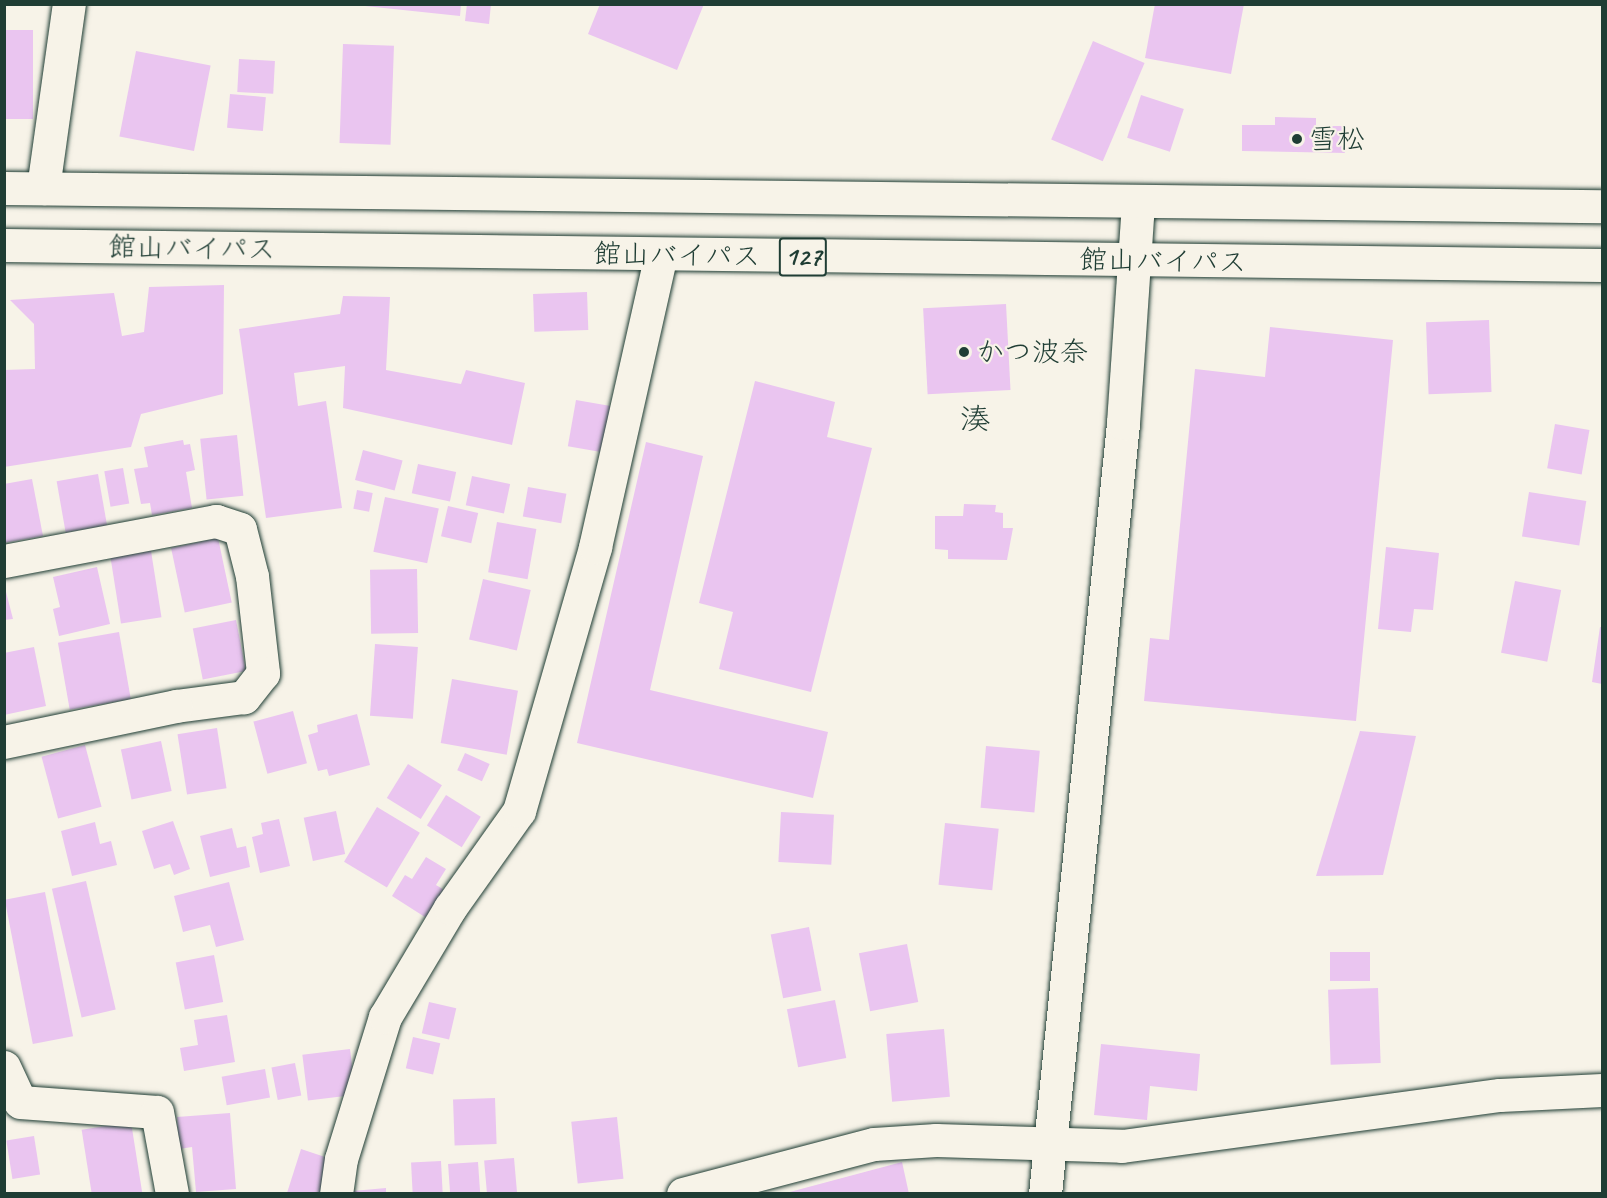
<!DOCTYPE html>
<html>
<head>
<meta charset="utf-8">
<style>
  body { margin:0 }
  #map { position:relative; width:1607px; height:1198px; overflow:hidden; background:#f7f3e8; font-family:Caveat,"Klee One",sans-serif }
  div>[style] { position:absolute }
  .building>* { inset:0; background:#eac5f0; transform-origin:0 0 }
  .roads { filter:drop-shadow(0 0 2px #1f3d34) drop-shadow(0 0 2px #1f3d34) }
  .minor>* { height:33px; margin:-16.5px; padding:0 16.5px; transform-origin:16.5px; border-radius:16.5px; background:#f7f3e8 }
  .highway>* { height:33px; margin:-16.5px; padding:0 16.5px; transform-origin:16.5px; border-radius:16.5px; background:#f7f3e8 }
  .dots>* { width:16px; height:16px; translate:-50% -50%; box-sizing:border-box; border:3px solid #f7f3e8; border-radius:50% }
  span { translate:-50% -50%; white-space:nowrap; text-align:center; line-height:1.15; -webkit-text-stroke:4.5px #f7f3e8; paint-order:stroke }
  .shield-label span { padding:2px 4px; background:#f7f3e8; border:2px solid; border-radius:4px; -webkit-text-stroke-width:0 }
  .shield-label { font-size:27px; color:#1f3d34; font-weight:700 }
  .poi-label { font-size:28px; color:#1f3d34 }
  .left { translate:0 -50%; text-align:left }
  .street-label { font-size:28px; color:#1f3d34 }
  .neighbourhood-label { font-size:30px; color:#1f3d34 }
  .frame { position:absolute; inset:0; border:6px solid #1f3d34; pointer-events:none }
</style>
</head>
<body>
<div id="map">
  <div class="building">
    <i style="clip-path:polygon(346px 4px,461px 4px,460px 16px)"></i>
    <i style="clip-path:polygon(467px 4px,491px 4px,489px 24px,465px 21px)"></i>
    <i style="clip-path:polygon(600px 4px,704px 4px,677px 70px,588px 34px)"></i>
    <i style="clip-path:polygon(1155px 4px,1244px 4px,1231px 74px,1145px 58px)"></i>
    <i style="left:4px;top:30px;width:29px;height:89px"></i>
    <i style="left:1093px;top:41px;width:56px;height:107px;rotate:23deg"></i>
    <i style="left:343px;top:44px;width:51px;height:99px;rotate:2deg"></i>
    <i style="left:136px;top:51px;width:76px;height:87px;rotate:11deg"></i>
    <i style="left:239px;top:59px;width:36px;height:33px;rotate:3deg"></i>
    <i style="left:230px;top:94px;width:36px;height:34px;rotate:5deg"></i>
    <i style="left:1141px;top:95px;width:45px;height:45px;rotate:18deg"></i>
    <i style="clip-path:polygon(1275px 117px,1316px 118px,1316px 126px,1345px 126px,1345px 153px,1242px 151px,1242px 125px,1275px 125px)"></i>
    <i style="clip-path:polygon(224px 285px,223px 394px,141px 414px,131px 447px,4px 467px,4px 370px,35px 369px,34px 324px,10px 300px,114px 293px,122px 336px,144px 332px,149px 287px)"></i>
    <i style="left:587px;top:292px;width:38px;height:54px;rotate:88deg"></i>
    <i style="clip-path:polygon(343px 296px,390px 297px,386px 370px,461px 384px,466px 370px,525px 383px,512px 445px,343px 408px,345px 366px,294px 373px,298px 406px,326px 401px,342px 508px,266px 518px,239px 329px,340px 314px)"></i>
    <i style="left:1006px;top:304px;width:86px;height:83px;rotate:87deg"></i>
    <i style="left:1489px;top:320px;width:72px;height:63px;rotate:88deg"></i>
    <i style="clip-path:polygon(1270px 327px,1393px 340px,1356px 721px,1144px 701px,1150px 638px,1169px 640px,1195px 369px,1265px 377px)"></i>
    <i style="clip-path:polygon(755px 381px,835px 402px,827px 437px,872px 448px,811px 692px,719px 669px,733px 612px,699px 603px)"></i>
    <i style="left:576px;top:400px;width:35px;height:47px;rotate:10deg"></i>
    <i style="left:1555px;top:424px;width:35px;height:45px;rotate:10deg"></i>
    <i style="left:237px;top:435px;width:61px;height:37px;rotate:84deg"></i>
    <i style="clip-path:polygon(183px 440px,184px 445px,190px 444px,195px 470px,186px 472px,192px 508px,152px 515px,150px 503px,141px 504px,134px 469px,148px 467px,144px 447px)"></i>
    <i style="clip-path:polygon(646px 442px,703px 456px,650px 690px,828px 732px,813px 798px,577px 743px)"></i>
    <i style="left:363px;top:450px;width:41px;height:31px;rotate:15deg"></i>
    <i style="left:418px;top:464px;width:39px;height:30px;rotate:12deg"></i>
    <i style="left:123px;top:468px;width:36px;height:19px;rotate:80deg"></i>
    <i style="left:98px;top:474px;width:52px;height:42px;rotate:80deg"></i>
    <i style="left:472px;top:476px;width:39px;height:30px;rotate:12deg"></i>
    <i style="clip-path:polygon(32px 479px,43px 536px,4px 543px,4px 484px)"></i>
    <i style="left:528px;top:487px;width:39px;height:30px;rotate:10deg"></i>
    <i style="left:357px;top:490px;width:16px;height:19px;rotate:11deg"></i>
    <i style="left:1529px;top:492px;width:58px;height:45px;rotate:9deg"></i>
    <i style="left:385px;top:497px;width:55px;height:56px;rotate:12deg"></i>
    <i style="clip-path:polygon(964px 504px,996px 505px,995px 512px,1003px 513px,1003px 528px,1013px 528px,1007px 560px,948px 559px,948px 550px,935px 549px,935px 516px,963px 516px)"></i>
    <i style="left:448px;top:506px;width:31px;height:31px;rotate:13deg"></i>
    <i style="left:497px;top:522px;width:40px;height:51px;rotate:10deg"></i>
    <i style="left:218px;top:538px;width:66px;height:48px;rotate:78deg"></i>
    <i style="clip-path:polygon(1386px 547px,1439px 553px,1433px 610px,1414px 609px,1411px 632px,1378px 629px)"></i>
    <i style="left:151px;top:551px;width:67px;height:41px;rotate:81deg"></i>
    <i style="clip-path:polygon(97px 567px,110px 624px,59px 636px,53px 609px,60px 607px,53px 577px)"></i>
    <i style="left:417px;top:569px;width:64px;height:47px;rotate:89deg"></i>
    <i style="left:483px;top:579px;width:49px;height:62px;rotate:13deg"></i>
    <i style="left:1515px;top:581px;width:47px;height:73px;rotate:11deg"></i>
    <i style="clip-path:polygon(4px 584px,13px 619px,4px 620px)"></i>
    <i style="left:236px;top:620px;width:52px;height:44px;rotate:79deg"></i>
    <i style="clip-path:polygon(1600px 627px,1602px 627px,1602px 684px,1592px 682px)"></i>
    <i style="left:119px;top:632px;width:68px;height:62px;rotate:80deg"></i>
    <i style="left:375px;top:644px;width:43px;height:72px;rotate:4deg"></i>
    <i style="clip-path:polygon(34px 647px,46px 706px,4px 715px,4px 653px)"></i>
    <i style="left:452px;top:679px;width:67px;height:65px;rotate:10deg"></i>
    <i style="left:293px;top:711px;width:54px;height:41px;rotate:75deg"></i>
    <i style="clip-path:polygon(357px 714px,370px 765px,329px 776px,327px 769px,318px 771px,308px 735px,318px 732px,317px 725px)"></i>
    <i style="left:217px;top:728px;width:61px;height:40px;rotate:81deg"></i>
    <i style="clip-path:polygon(1360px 731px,1416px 736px,1383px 875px,1316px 876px)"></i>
    <i style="left:161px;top:741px;width:51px;height:41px;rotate:78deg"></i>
    <i style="left:85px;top:745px;width:64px;height:45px;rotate:75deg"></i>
    <i style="left:986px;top:746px;width:54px;height:62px;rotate:5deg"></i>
    <i style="left:465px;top:753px;width:27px;height:19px;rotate:24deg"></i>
    <i style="left:408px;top:764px;width:40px;height:40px;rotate:32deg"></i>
    <i style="left:446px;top:795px;width:41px;height:36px;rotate:32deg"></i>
    <i style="left:377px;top:807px;width:50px;height:64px;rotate:31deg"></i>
    <i style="left:336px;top:811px;width:44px;height:33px;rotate:78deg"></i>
    <i style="left:781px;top:812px;width:53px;height:50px;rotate:3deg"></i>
    <i style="clip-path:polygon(279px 819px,290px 866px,260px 873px,252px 837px,263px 834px,261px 823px)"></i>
    <i style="clip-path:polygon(173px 821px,190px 869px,174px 875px,170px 864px,154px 869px,142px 831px)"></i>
    <i style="clip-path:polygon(95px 822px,100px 844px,111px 841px,117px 865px,72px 876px,61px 831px)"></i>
    <i style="left:945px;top:823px;width:54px;height:62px;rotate:6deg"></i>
    <i style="clip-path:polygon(232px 828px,237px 848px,246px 846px,250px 867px,210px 877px,200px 836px)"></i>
    <i style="clip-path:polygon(426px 857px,446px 869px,436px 885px,446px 891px,428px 919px,392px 896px,405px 875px,412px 879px)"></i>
    <i style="left:86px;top:881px;width:132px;height:35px;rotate:77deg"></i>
    <i style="clip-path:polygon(229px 882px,244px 940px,216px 947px,210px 925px,183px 932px,174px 896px)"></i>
    <i style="left:45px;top:892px;width:147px;height:41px;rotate:79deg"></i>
    <i style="left:809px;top:927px;width:65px;height:39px;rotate:79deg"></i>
    <i style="left:907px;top:944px;width:59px;height:49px;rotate:79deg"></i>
    <i style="left:1330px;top:952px;width:40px;height:29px"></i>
    <i style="left:214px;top:955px;width:48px;height:39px;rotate:79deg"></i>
    <i style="left:1378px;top:988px;width:75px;height:50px;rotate:88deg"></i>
    <i style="left:835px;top:1000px;width:59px;height:49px;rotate:79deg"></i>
    <i style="left:429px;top:1002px;width:28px;height:32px;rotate:13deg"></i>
    <i style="clip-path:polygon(227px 1015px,235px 1062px,184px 1071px,180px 1048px,198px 1045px,194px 1020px)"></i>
    <i style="left:944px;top:1029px;width:68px;height:58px;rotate:85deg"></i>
    <i style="left:413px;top:1037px;width:28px;height:32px;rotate:13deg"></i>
    <i style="clip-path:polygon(1101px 1044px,1200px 1054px,1197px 1091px,1150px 1086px,1147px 1120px,1094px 1115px)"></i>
    <i style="left:350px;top:1049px;width:46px;height:48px;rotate:83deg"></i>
    <i style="left:295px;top:1063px;width:33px;height:24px;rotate:79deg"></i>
    <i style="left:265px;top:1069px;width:29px;height:44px;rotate:80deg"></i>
    <i style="left:495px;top:1098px;width:46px;height:42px;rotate:88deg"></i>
    <i style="clip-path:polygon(230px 1113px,236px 1189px,196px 1192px,192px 1147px,179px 1149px,177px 1117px)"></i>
    <i style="left:617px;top:1117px;width:62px;height:46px;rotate:84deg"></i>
    <i style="left:131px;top:1122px;width:73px;height:50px;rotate:81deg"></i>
    <i style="left:34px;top:1136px;width:39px;height:28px;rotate:81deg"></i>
    <i style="clip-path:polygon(301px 1149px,331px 1159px,320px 1194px,287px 1193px)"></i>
    <i style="left:514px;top:1158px;width:36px;height:30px;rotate:85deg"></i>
    <i style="left:441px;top:1161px;width:33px;height:30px;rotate:87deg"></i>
    <i style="left:478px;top:1162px;width:32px;height:30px;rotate:86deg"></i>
    <i style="clip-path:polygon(902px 1162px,909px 1194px,786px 1194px,786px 1193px)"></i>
    <i style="clip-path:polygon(386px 1188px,386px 1194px,354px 1194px,353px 1191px)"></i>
  </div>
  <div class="roads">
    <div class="minor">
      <i style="left:43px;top:188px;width:186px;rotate:-82deg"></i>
      <i style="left:4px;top:561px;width:216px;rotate:-10.7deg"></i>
      <i style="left:216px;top:521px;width:25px;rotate:18deg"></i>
      <i style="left:240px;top:529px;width:49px;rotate:75.7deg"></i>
      <i style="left:252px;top:576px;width:98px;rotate:83.5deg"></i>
      <i style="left:263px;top:673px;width:31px;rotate:128deg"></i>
      <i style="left:244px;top:697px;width:69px;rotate:172.5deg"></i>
      <i style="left:176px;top:706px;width:176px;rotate:168.2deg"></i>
      <i style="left:4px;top:1067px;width:38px;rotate:65deg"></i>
      <i style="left:20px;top:1102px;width:137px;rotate:4.2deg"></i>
      <i style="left:157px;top:1112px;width:83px;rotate:79.6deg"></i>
      <i style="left:336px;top:1194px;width:35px;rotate:-82deg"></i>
      <i style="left:341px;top:1159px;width:149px;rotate:-72.8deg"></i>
      <i style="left:385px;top:1017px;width:127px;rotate:-59.2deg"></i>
      <i style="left:450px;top:908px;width:119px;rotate:-54.6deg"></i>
      <i style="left:519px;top:811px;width:275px;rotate:-73.9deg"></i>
      <i style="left:595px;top:547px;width:299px;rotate:-77.3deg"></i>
      <i style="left:683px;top:1194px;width:197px;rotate:-14.7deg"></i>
      <i style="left:874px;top:1144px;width:62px;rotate:-3.7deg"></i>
      <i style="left:936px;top:1140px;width:186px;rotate:1.8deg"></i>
      <i style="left:1122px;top:1146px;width:381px;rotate:-7.7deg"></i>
      <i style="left:1500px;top:1095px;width:102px;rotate:-2.8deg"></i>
      <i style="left:1045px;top:1194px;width:775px;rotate:-84.22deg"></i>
      <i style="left:1123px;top:423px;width:222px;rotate:-86.1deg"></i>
    </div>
    <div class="highway">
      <i style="left:4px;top:188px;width:1598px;rotate:0.65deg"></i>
      <i style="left:4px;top:245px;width:1598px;rotate:0.72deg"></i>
    </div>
  </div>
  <div class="dots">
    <i style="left:1297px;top:139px;background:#1f3d34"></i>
    <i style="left:964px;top:352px;background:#1f3d34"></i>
  </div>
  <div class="shield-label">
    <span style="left:803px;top:257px">127</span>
  </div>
  <div class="poi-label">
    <span class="left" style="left:1309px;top:139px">雪松</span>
    <span class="left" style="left:976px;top:352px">かつ波奈</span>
  </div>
  <div class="street-label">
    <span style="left:192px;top:248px;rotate:1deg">館山バイパス</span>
    <span style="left:677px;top:255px;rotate:1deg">館山バイパス</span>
    <span style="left:1163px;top:261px;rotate:1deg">館山バイパス</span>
  </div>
  <div class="neighbourhood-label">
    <span style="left:975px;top:419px">湊</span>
  </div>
  <div class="frame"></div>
</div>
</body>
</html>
